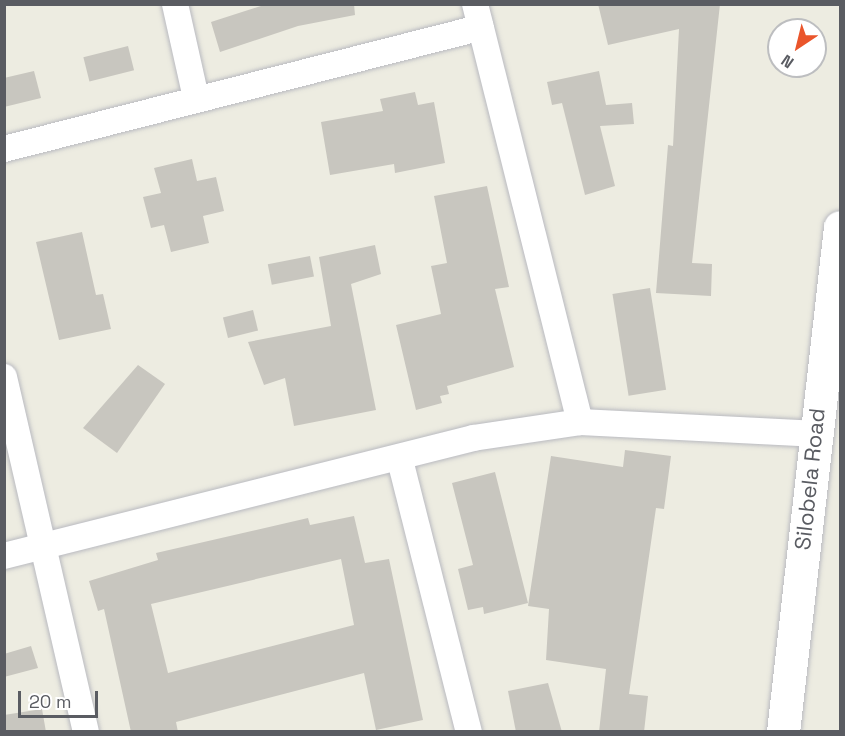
<!DOCTYPE html>
<html>
<head>
<meta charset="utf-8">
<style>
  body { margin:0 }
  #map { position:relative; width:845px; height:736px; overflow:hidden; background:#edece1; font-family:"Space Grotesk",sans-serif }
  div>[style] { position:absolute }
  .building>* { inset:0; background:#c8c6bf; transform-origin:0 0 }
  .roads { filter:drop-shadow(0 0 2px #b9bac0) drop-shadow(0 0 2px #b9bac0) }
  .street>* { height:26px; margin:-13px; padding:0 13px; transform-origin:13px; border-radius:13px; background:#fff }
  .secondary>* { height:33px; margin:-16.5px; padding:0 16.5px; transform-origin:16.5px; border-radius:16.5px; background:#fff }
  span { translate:-50% -50%; white-space:nowrap; text-align:center; line-height:1.15; -webkit-text-stroke:6px #fff; paint-order:stroke }
  .street-label { font-size:22px; color:#5a5c62 }
  .frame { position:absolute; inset:0; border:6px solid #5a5c62; pointer-events:none }
  .north { position:absolute; left:767px; top:18px; width:60px; height:60px; box-sizing:border-box; background:#fff; border:2px solid #bdbec0; border-radius:50%; rotate:215deg; font-size:16px; font-weight:700; line-height:24px; text-align:center; color:#5a5c62 }
  .north::after { content:''; display:block; margin:auto; width:21px; height:27px; background:#ea552b; clip-path:polygon(50% 0,100% 100%,50% 72%,0 100%) }
  .scale { position:absolute; left:18px; top:691px; width:80px; height:27px; box-sizing:border-box; border:3px solid #5a5c62; border-top:0; padding-left:8px; font-size:18px; line-height:21px; white-space:nowrap; color:#5a5c62; -webkit-text-stroke:4px #fff; paint-order:stroke }
</style>
</head>
<body>
<div id="map">
  <div class="building">
    <i style="clip-path:polygon(267px 4px,354px 4px,355px 15px,298px 26px,220px 52px,211px 22px)"></i>
    <i style="clip-path:polygon(598px 4px,720px 4px,692px 263px,712px 264px,711px 296px,656px 293px,668px 145px,673px 146px,679px 29px,608px 45px)"></i>
    <i style="left:128px;top:46px;width:25px;height:46px;rotate:76deg"></i>
    <i style="clip-path:polygon(34px 71px,41px 98px,4px 107px,4px 78px)"></i>
    <i style="clip-path:polygon(599px 71px,606px 105px,632px 103px,634px 124px,600px 126px,615px 186px,585px 195px,562px 103px,552px 105px,547px 82px)"></i>
    <i style="clip-path:polygon(415px 92px,418px 105px,434px 102px,445px 163px,395px 173px,394px 164px,330px 175px,321px 122px,383px 111px,380px 99px)"></i>
    <i style="clip-path:polygon(192px 159px,197px 181px,216px 177px,224px 211px,203px 216px,209px 243px,171px 252px,164px 225px,151px 228px,143px 197px,161px 193px,154px 168px)"></i>
    <i style="clip-path:polygon(487px 186px,509px 287px,495px 289px,514px 367px,447px 386px,449px 394px,440px 396px,442px 403px,416px 410px,396px 325px,441px 314px,431px 266px,447px 263px,434px 196px)"></i>
    <i style="clip-path:polygon(82px 232px,96px 295px,103px 294px,111px 329px,59px 340px,36px 242px)"></i>
    <i style="clip-path:polygon(375px 245px,381px 274px,351px 284px,376px 410px,294px 426px,285px 378px,264px 385px,248px 342px,331px 326px,319px 257px)"></i>
    <i style="left:310px;top:256px;width:21px;height:43px;rotate:79deg"></i>
    <i style="left:650px;top:288px;width:103px;height:38px;rotate:81deg"></i>
    <i style="left:253px;top:310px;width:21px;height:31px;rotate:76deg"></i>
    <i style="clip-path:polygon(138px 365px,165px 384px,117px 453px,83px 428px)"></i>
    <i style="clip-path:polygon(625px 450px,671px 456px,664px 509px,656px 508px,629px 694px,648px 696px,644px 732px,599px 732px,606px 669px,546px 660px,549px 609px,528px 606px,551px 456px,623px 467px)"></i>
    <i style="clip-path:polygon(495px 472px,528px 603px,484px 614px,483px 607px,468px 610px,458px 569px,473px 565px,452px 483px)"></i>
    <i style="clip-path:polygon(evenodd,354px 516px,365px 563px,389px 559px,423px 720px,376px 730px,364px 673px,176px 722px,178px 732px,131px 732px,104px 609px,98px 611px,89px 581px,158px 560px,156px 553px,308px 518px,310px 525px,354px 516px,341px 559px,354px 625px,168px 673px,151px 604px,341px 559px)"></i>
    <i style="clip-path:polygon(31px 646px,38px 668px,4px 677px,4px 654px)"></i>
    <i style="clip-path:polygon(548px 683px,562px 732px,516px 732px,508px 691px)"></i>
    <i style="clip-path:polygon(42px 709px,46px 732px,4px 732px,4px 715px)"></i>
  </div>
  <div class="roads">
    <div class="street">
      <i style="left:175px;top:4px;width:96px;rotate:77.4deg"></i>
      <i style="left:475px;top:4px;width:431px;rotate:75.9deg"></i>
      <i style="left:4px;top:149px;width:492px;rotate:-14.3deg"></i>
      <i style="left:4px;top:377px;width:364px;rotate:77deg"></i>
      <i style="left:400px;top:460px;width:281px;rotate:75.8deg"></i>
      <i style="left:4px;top:556px;width:484px;rotate:-14.1deg"></i>
      <i style="left:473px;top:438px;width:108px;rotate:-8.5deg"></i>
      <i style="left:580px;top:422px;width:234px;rotate:2.9deg"></i>
    </div>
    <div class="secondary">
      <i style="left:783px;top:732px;width:508px;rotate:-83.56deg"></i>
    </div>
  </div>
  <div class="street-label">
    <span style="left:810px;top:479px;rotate:-84deg">Silobela Road</span>
  </div>
  <div class="frame"></div>
  <div class="north">N</div>
  <div class="scale">20 m</div>
</div>
</body>
</html>
